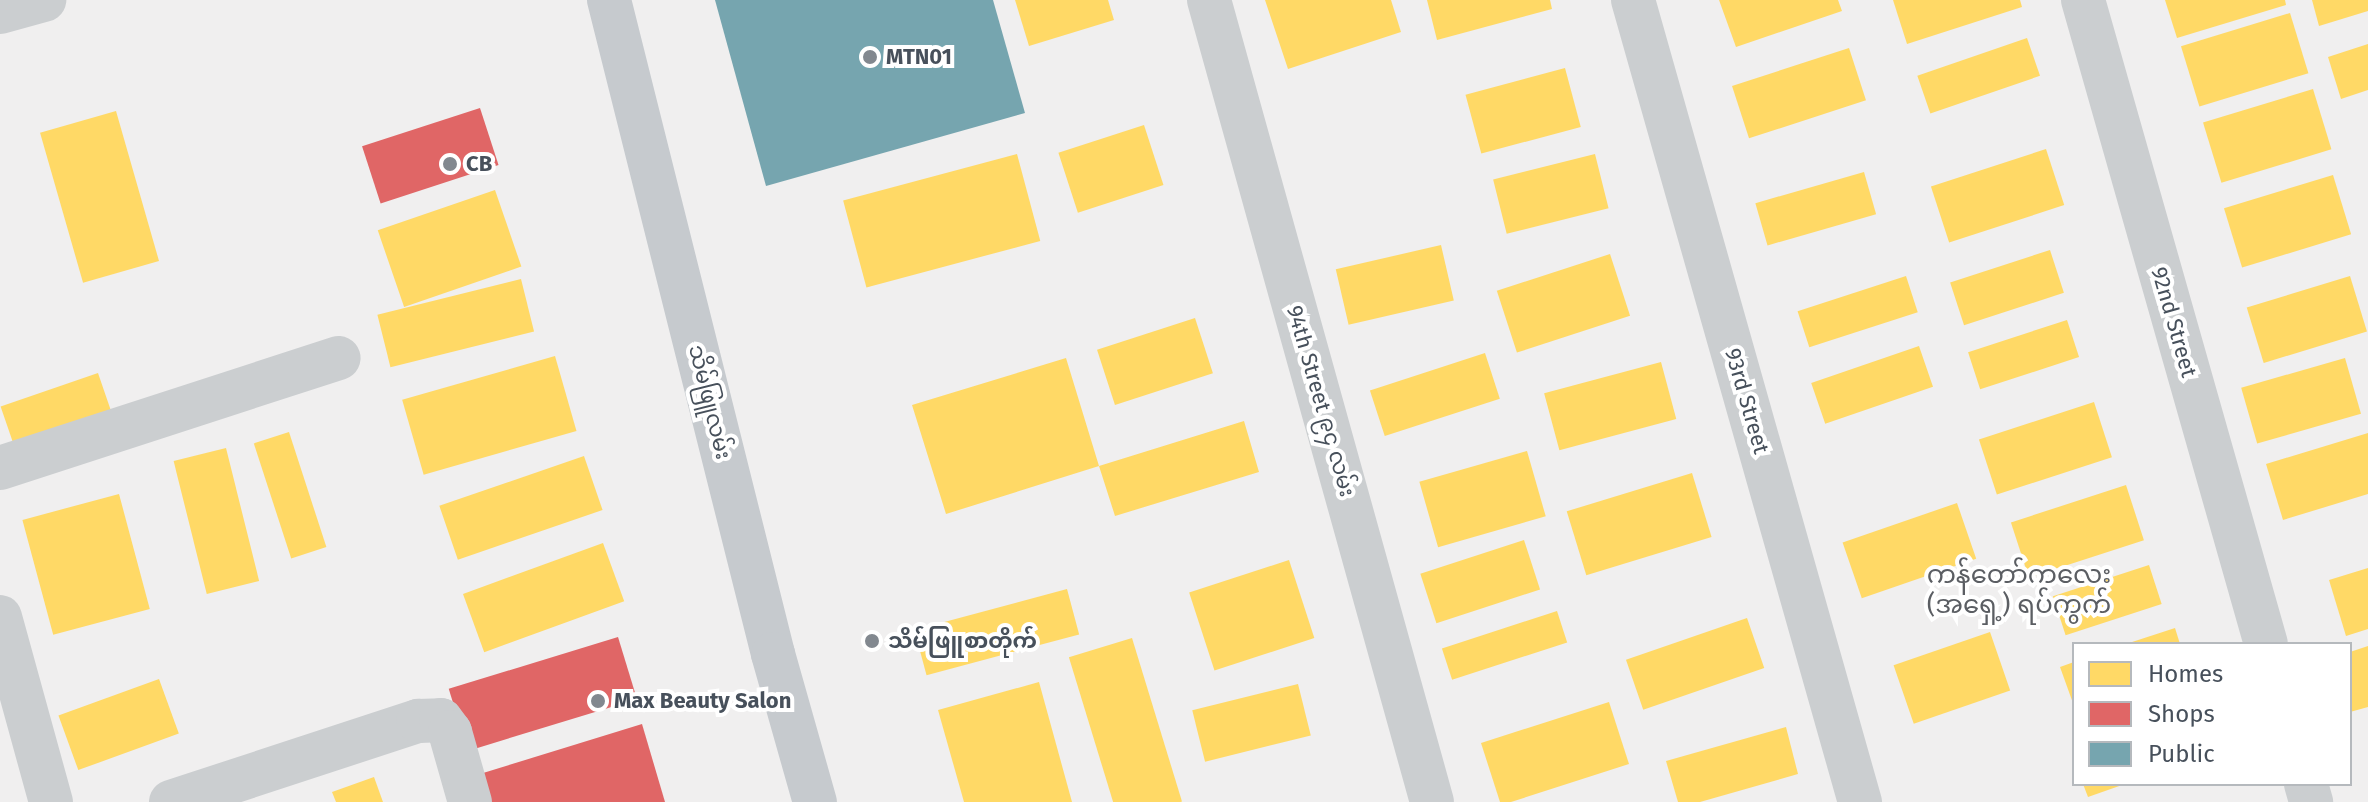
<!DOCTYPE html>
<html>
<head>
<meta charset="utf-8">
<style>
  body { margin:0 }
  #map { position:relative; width:2368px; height:802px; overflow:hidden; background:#f0efef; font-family:"Fira Sans","Noto Sans Myanmar",sans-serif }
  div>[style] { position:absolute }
  .homes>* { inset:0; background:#ffd966; transform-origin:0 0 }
  .shops>* { inset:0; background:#e06666; transform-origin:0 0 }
  .public>* { inset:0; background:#76a5af }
  .minor>* { height:44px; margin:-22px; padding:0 22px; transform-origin:22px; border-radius:22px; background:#cbced0 }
  .tertiary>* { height:44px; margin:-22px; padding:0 22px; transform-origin:22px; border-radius:22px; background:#cbced0 }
  .primary>* { height:44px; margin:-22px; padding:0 22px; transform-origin:22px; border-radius:22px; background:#c6cace }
  .dots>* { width:22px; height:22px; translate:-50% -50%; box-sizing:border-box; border:4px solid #fff; border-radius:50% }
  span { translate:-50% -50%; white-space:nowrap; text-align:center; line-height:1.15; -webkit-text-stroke:8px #fff; paint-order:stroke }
  .poi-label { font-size:22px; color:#47505b; font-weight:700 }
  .left { translate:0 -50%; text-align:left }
  .street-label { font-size:22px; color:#47505b }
  .quarter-label { font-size:26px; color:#5b5e63 }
  .legend { position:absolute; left:2072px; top:642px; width:280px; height:144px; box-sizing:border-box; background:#fff; border:2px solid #b5b9bd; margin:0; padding:10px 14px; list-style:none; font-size:24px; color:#47505b }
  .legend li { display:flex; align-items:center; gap:16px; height:40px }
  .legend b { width:40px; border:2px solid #b5b9bd }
</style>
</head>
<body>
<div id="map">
  <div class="homes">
    <i style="clip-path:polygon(1015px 0,1108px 0,1114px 20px,1029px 46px)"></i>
    <i style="clip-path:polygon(1265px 0,1391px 0,1401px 32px,1288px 69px)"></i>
    <i style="clip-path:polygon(1427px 0,1550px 0,1552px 9px,1437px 40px)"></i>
    <i style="clip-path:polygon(1719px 0,1838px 0,1842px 11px,1736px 47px)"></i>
    <i style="clip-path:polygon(1893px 0,2020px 0,2022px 7px,1907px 44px)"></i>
    <i style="clip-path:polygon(2165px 0,2285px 0,2286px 5px,2177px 38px)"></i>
    <i style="clip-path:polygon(2312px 0,2368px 0,2368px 11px,2319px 26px)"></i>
    <i style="left:2290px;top:13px;width:63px;height:114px;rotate:73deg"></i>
    <i style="left:2027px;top:38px;width:40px;height:116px;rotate:71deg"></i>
    <i style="clip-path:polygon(2368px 44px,2368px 90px,2341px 99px,2328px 57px)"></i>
    <i style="left:1849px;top:48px;width:55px;height:123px;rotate:72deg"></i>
    <i style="left:1565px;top:68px;width:61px;height:103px;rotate:75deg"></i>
    <i style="left:2313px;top:89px;width:63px;height:115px;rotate:73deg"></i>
    <i style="left:116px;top:111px;width:156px;height:79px;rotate:74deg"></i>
    <i style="left:1144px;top:125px;width:63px;height:90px;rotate:72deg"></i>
    <i style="left:2046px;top:149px;width:59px;height:121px;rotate:72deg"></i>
    <i style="left:1017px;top:154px;width:90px;height:180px;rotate:75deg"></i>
    <i style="left:1595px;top:154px;width:56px;height:105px;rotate:76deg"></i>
    <i style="left:1864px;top:172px;width:44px;height:113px;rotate:74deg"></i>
    <i style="left:2333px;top:175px;width:62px;height:114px;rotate:73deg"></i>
    <i style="left:495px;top:190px;width:81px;height:124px;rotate:71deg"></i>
    <i style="left:1441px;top:245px;width:57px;height:108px;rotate:77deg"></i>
    <i style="left:2050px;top:250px;width:45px;height:105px;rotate:72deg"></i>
    <i style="left:1610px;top:254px;width:65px;height:119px;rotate:72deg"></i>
    <i style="left:1906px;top:276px;width:38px;height:114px;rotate:72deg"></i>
    <i style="left:2350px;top:276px;width:58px;height:108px;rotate:73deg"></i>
    <i style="left:521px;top:279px;width:54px;height:148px;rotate:76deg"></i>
    <i style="left:1195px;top:318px;width:58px;height:103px;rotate:72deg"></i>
    <i style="left:2067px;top:320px;width:39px;height:104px;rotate:72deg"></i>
    <i style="left:1919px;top:346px;width:43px;height:114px;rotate:71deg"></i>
    <i style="left:1485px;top:353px;width:48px;height:121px;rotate:72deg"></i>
    <i style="left:555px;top:356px;width:78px;height:159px;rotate:74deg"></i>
    <i style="clip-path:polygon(1066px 358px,1099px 466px,1244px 421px,1259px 472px,1115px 516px,1099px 466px,946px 514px,912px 405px)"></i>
    <i style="left:2345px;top:358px;width:58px;height:108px;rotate:74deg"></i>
    <i style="left:1661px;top:362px;width:59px;height:121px;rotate:75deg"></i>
    <i style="left:98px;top:373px;width:39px;height:103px;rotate:71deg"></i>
    <i style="left:2094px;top:402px;width:58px;height:121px;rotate:72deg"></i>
    <i style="left:289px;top:432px;width:121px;height:37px;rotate:72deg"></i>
    <i style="clip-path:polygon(2368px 433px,2368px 494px,2283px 520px,2266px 464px)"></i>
    <i style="left:226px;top:448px;width:137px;height:54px;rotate:76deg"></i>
    <i style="left:1527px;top:451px;width:68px;height:112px;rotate:74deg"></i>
    <i style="left:584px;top:456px;width:57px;height:153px;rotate:71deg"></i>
    <i style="left:1692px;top:473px;width:67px;height:131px;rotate:73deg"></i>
    <i style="left:2126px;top:485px;width:58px;height:121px;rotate:72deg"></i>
    <i style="left:119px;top:494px;width:119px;height:100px;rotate:75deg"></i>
    <i style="left:1957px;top:503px;width:59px;height:121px;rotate:71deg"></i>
    <i style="left:1524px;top:540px;width:52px;height:109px;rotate:72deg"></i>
    <i style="left:603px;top:543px;width:62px;height:149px;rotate:70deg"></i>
    <i style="left:1289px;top:560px;width:82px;height:105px;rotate:72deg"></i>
    <i style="left:2149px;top:565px;width:41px;height:101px;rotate:72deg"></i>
    <i style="clip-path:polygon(2368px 568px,2368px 629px,2346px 636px,2329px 580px)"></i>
    <i style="left:1067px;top:589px;width:47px;height:158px;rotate:75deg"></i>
    <i style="left:1557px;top:611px;width:33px;height:121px;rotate:72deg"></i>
    <i style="left:1747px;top:618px;width:53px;height:128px;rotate:71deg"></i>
    <i style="clip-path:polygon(2175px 628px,2180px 644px,2129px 644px,2129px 643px)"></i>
    <i style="left:1990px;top:632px;width:62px;height:102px;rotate:71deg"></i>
    <i style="left:1132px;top:638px;width:171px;height:66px;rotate:73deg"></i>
    <i style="clip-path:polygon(2368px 646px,2368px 707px,2350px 712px,2350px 652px)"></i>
    <i style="clip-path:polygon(2074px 662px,2074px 706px,2060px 667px)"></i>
    <i style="left:159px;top:679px;width:58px;height:107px;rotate:70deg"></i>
    <i style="clip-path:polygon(1039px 682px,1072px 802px,964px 802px,938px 710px)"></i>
    <i style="left:1298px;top:684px;width:53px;height:109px;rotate:76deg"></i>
    <i style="clip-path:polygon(1609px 702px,1629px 764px,1511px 802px,1500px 802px,1481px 743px)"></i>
    <i style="clip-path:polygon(1786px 727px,1798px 774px,1700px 802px,1678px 802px,1666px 761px)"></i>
    <i style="clip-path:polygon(374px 777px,383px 802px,336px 802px,332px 792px)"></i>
    <i style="clip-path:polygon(2083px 784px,2125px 784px,2088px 797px)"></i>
  </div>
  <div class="shops">
    <i style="left:480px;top:108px;width:60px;height:124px;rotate:72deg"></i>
    <i style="left:618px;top:637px;width:65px;height:177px;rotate:73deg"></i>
    <i style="clip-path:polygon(642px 724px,665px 802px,478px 802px,470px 777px)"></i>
  </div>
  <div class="public">
    <i style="clip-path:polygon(715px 0,993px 0,1025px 113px,766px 186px)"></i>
  </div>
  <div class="minor">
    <i style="left:1209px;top:0;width:832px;rotate:74.46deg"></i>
    <i style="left:1633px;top:0;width:834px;rotate:74.2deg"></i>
    <i style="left:2083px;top:0;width:669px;rotate:74.14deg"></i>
    <i style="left:0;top:468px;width:356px;rotate:-18deg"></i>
    <i style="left:0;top:617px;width:192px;rotate:74.6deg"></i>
    <i style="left:2306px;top:784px;width:19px;rotate:74deg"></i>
    <i style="left:171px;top:802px;width:260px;rotate:-18.2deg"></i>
    <i style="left:418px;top:721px;width:23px;rotate:-2deg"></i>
    <i style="left:441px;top:720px;width:15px;rotate:53deg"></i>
    <i style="left:450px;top:732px;width:73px;rotate:74.1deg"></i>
  </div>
  <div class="tertiary">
    <i style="left:0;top:12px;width:46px;rotate:-15.3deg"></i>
  </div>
  <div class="primary">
    <i style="left:609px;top:0;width:674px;rotate:75.92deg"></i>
    <i style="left:773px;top:654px;width:154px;rotate:74.2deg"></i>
  </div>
  <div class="dots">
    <i style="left:870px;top:57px;background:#82888f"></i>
    <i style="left:450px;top:164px;background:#82888f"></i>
    <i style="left:872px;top:641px;background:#82888f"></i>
    <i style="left:598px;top:701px;background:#82888f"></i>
  </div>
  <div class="poi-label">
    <span class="left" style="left:886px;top:57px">MTN01</span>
    <span class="left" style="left:466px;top:164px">CB</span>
    <span class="left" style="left:888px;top:641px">သိမ်ဖြူစာတိုက်</span>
    <span class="left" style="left:614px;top:701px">Max Beauty Salon</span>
  </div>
  <div class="street-label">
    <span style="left:2174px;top:322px;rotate:74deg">92nd Street</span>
    <span style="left:1321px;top:401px;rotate:74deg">94th Street ၉၄ လမ်း</span>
    <span style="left:1747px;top:401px;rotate:74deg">93rd Street</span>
    <span style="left:710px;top:402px;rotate:76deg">သိမ်ဖြူလမ်း</span>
  </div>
  <div class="quarter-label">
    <span style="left:2019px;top:590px">ကန်တော်ကလေး<br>(အရှေ့) ရပ်ကွက်</span>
  </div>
  <ul class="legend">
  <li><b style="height:22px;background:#ffd966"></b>Homes</li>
  <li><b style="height:22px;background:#e06666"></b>Shops</li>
  <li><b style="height:22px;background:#76a5af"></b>Public</li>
  </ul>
</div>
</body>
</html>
